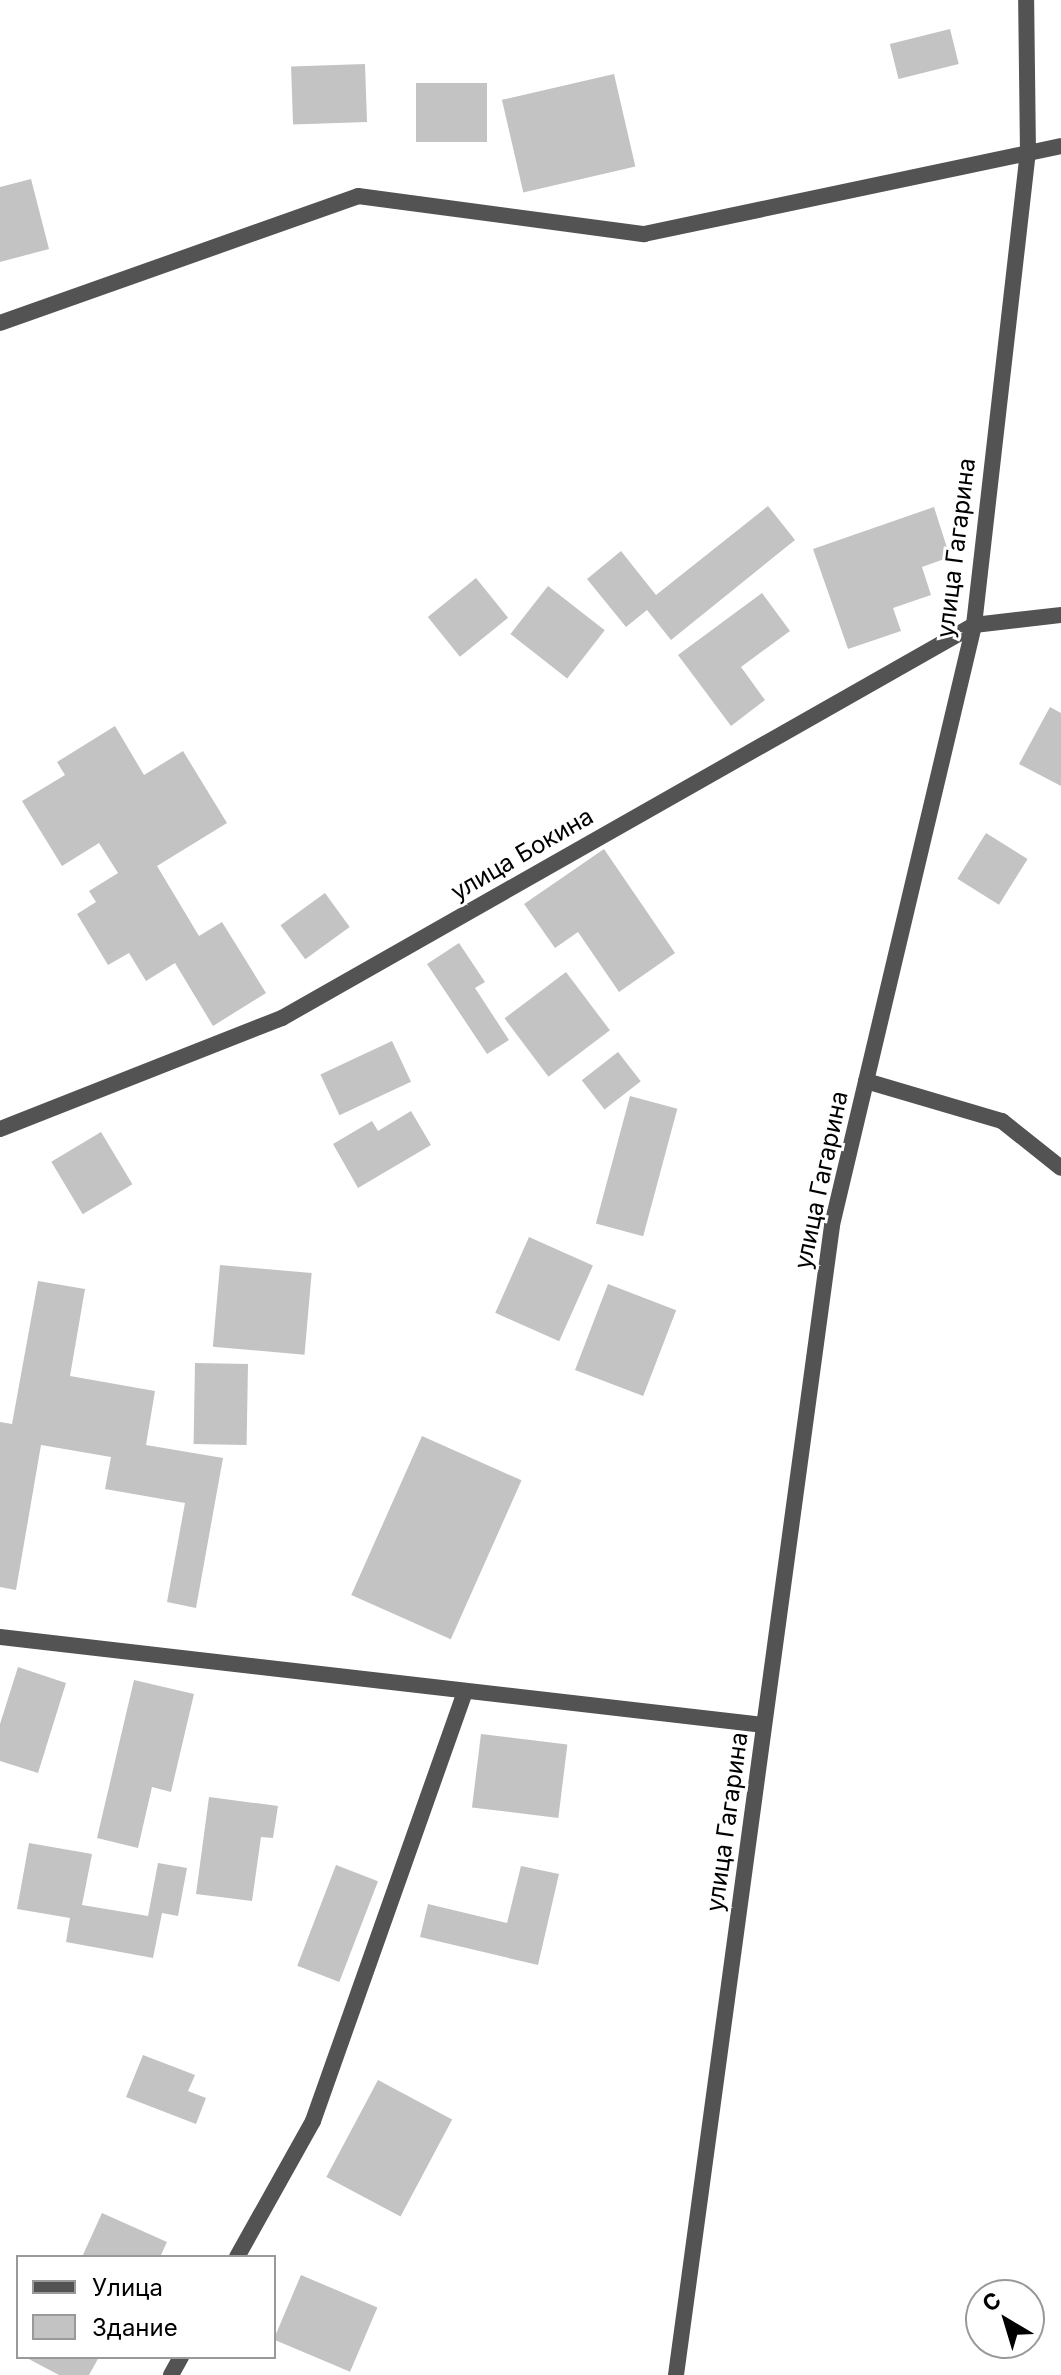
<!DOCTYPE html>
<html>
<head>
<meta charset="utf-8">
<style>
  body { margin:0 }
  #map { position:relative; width:1061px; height:2375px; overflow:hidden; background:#fff; font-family:Inter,sans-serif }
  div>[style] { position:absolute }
  .building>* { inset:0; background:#c3c3c3; transform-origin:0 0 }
  .street>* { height:16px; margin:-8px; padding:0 8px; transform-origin:8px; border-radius:8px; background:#535353 }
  span { translate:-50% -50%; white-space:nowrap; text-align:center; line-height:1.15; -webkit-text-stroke:6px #fff; paint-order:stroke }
  .street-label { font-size:24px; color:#000 }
  .legend { position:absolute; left:16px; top:2255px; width:260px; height:104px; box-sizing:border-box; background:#fff; border:2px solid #999; margin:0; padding:10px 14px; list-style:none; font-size:24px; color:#000 }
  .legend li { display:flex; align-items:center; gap:16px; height:40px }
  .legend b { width:40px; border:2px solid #999 }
  .north { position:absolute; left:965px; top:2279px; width:80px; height:80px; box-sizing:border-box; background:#fff; border:2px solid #999; border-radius:50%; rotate:322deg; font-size:22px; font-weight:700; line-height:32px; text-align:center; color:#000 }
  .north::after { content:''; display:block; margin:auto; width:28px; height:36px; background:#000; clip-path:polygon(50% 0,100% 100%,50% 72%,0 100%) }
</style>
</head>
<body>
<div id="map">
  <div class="building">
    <i style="left:950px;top:29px;width:36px;height:62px;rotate:76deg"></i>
    <i style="left:365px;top:64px;width:58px;height:74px;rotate:88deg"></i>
    <i style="left:614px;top:74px;width:95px;height:115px;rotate:77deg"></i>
    <i style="left:487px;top:83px;width:59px;height:71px;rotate:90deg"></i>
    <i style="clip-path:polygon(31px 179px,49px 249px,0 262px,0 187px)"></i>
    <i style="clip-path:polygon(768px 506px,795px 540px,671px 640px,647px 610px,626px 627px,587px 579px,621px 551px,656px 595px)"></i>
    <i style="clip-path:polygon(934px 507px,950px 557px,922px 567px,931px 595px,893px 608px,901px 631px,848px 649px,813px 549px)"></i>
    <i style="left:476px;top:578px;width:51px;height:62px;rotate:51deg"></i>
    <i style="left:548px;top:586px;width:72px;height:61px;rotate:38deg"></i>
    <i style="clip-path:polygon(762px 593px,790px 631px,741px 667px,765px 700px,731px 726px,678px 655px)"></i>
    <i style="clip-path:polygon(1050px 707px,1061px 713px,1061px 786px,1019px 764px)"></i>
    <i style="clip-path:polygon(115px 726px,144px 775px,183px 751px,227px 823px,157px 866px,199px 936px,222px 922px,266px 993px,213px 1026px,175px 963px,146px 981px,129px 953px,108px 965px,77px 914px,96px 902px,89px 891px,118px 873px,99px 843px,62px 866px,22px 801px,65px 775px,57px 762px)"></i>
    <i style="left:986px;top:833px;width:49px;height:54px;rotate:32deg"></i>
    <i style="clip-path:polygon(604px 849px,675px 953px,619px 992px,578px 932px,555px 948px,524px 904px)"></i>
    <i style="left:325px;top:893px;width:42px;height:55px;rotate:54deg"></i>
    <i style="clip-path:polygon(459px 943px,485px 982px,475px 988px,509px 1040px,487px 1054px,427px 964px)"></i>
    <i style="left:566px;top:972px;width:73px;height:77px;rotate:53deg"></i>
    <i style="left:392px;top:1041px;width:45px;height:79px;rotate:65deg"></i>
    <i style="left:618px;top:1052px;width:37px;height:46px;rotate:52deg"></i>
    <i style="left:630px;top:1096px;width:49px;height:132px;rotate:15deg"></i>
    <i style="clip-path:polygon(411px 1111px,431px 1145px,358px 1188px,333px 1144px,372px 1121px,378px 1131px)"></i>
    <i style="left:101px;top:1132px;width:61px;height:58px;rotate:59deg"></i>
    <i style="left:529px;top:1237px;width:70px;height:83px;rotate:24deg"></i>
    <i style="left:220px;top:1265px;width:92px;height:82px;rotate:5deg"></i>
    <i style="clip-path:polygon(38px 1281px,85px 1289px,70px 1376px,155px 1391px,146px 1445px,223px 1458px,196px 1608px,167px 1602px,185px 1503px,105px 1489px,111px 1457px,41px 1445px,16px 1590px,0 1587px,0 1422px,12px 1424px)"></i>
    <i style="left:608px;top:1284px;width:73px;height:92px;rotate:21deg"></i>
    <i style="left:195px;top:1363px;width:53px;height:81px;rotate:1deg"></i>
    <i style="left:422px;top:1436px;width:109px;height:174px;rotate:24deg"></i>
    <i style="clip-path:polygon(18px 1667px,66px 1683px,38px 1773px,0 1761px,0 1724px)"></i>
    <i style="clip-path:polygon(134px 1680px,194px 1694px,171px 1792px,152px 1787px,138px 1848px,97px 1838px)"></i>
    <i style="left:481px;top:1734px;width:87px;height:74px;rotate:7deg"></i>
    <i style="clip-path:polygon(209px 1797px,278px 1806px,273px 1838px,261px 1837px,252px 1901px,196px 1894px)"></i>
    <i style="clip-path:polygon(29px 1843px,92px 1854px,82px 1905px,148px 1916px,158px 1863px,187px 1868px,178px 1916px,162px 1913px,153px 1958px,66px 1942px,70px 1918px,17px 1909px)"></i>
    <i style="left:336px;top:1865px;width:45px;height:108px;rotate:21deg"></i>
    <i style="clip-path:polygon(521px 1866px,559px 1874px,538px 1965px,420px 1937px,428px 1904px,507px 1923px)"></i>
    <i style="clip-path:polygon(143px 2055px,195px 2075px,188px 2091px,206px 2098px,196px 2124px,126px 2097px)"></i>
    <i style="left:378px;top:2080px;width:84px;height:110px;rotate:28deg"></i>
    <i style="clip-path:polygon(102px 2213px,167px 2242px,160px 2257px,82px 2257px)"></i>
    <i style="left:301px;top:2275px;width:83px;height:70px;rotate:23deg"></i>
    <i style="clip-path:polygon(25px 2357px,99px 2357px,89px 2375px,59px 2375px)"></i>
  </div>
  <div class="street">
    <i style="left:0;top:323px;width:380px;rotate:-19.5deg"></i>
    <i style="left:358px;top:196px;width:289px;rotate:7.6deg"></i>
    <i style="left:644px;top:234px;width:426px;rotate:-11.9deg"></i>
    <i style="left:866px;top:1081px;width:142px;rotate:16.4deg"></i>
    <i style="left:1002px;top:1121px;width:75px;rotate:38.5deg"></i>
    <i style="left:0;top:1129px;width:303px;rotate:-21.5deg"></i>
    <i style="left:282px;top:1018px;width:796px;rotate:-29.59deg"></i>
    <i style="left:974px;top:625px;width:88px;rotate:-6.6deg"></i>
    <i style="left:0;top:1637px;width:769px;rotate:6.57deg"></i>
    <i style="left:237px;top:2257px;width:156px;rotate:-60.8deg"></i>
    <i style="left:313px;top:2121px;width:456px;rotate:-70.5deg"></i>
    <i style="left:171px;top:2375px;width:21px;rotate:-61deg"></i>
    <i style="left:676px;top:2375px;width:1161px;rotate:-82.27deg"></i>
    <i style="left:832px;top:1225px;width:617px;rotate:-76.68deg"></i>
    <i style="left:974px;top:625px;width:475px;rotate:-83.5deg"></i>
    <i style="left:1028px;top:153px;width:153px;rotate:-90.7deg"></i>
  </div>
  <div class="street-label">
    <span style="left:956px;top:548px;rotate:-83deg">улица Гагарина</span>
    <span style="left:522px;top:854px;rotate:-30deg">улица Бокина</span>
    <span style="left:821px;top:1180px;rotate:-78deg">улица Гагарина</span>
    <span style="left:727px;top:1822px;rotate:-82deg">улица Гагарина</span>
  </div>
  <ul class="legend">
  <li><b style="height:10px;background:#535353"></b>Улица</li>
  <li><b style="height:22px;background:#c3c3c3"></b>Здание</li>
  </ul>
  <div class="north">С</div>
</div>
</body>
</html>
